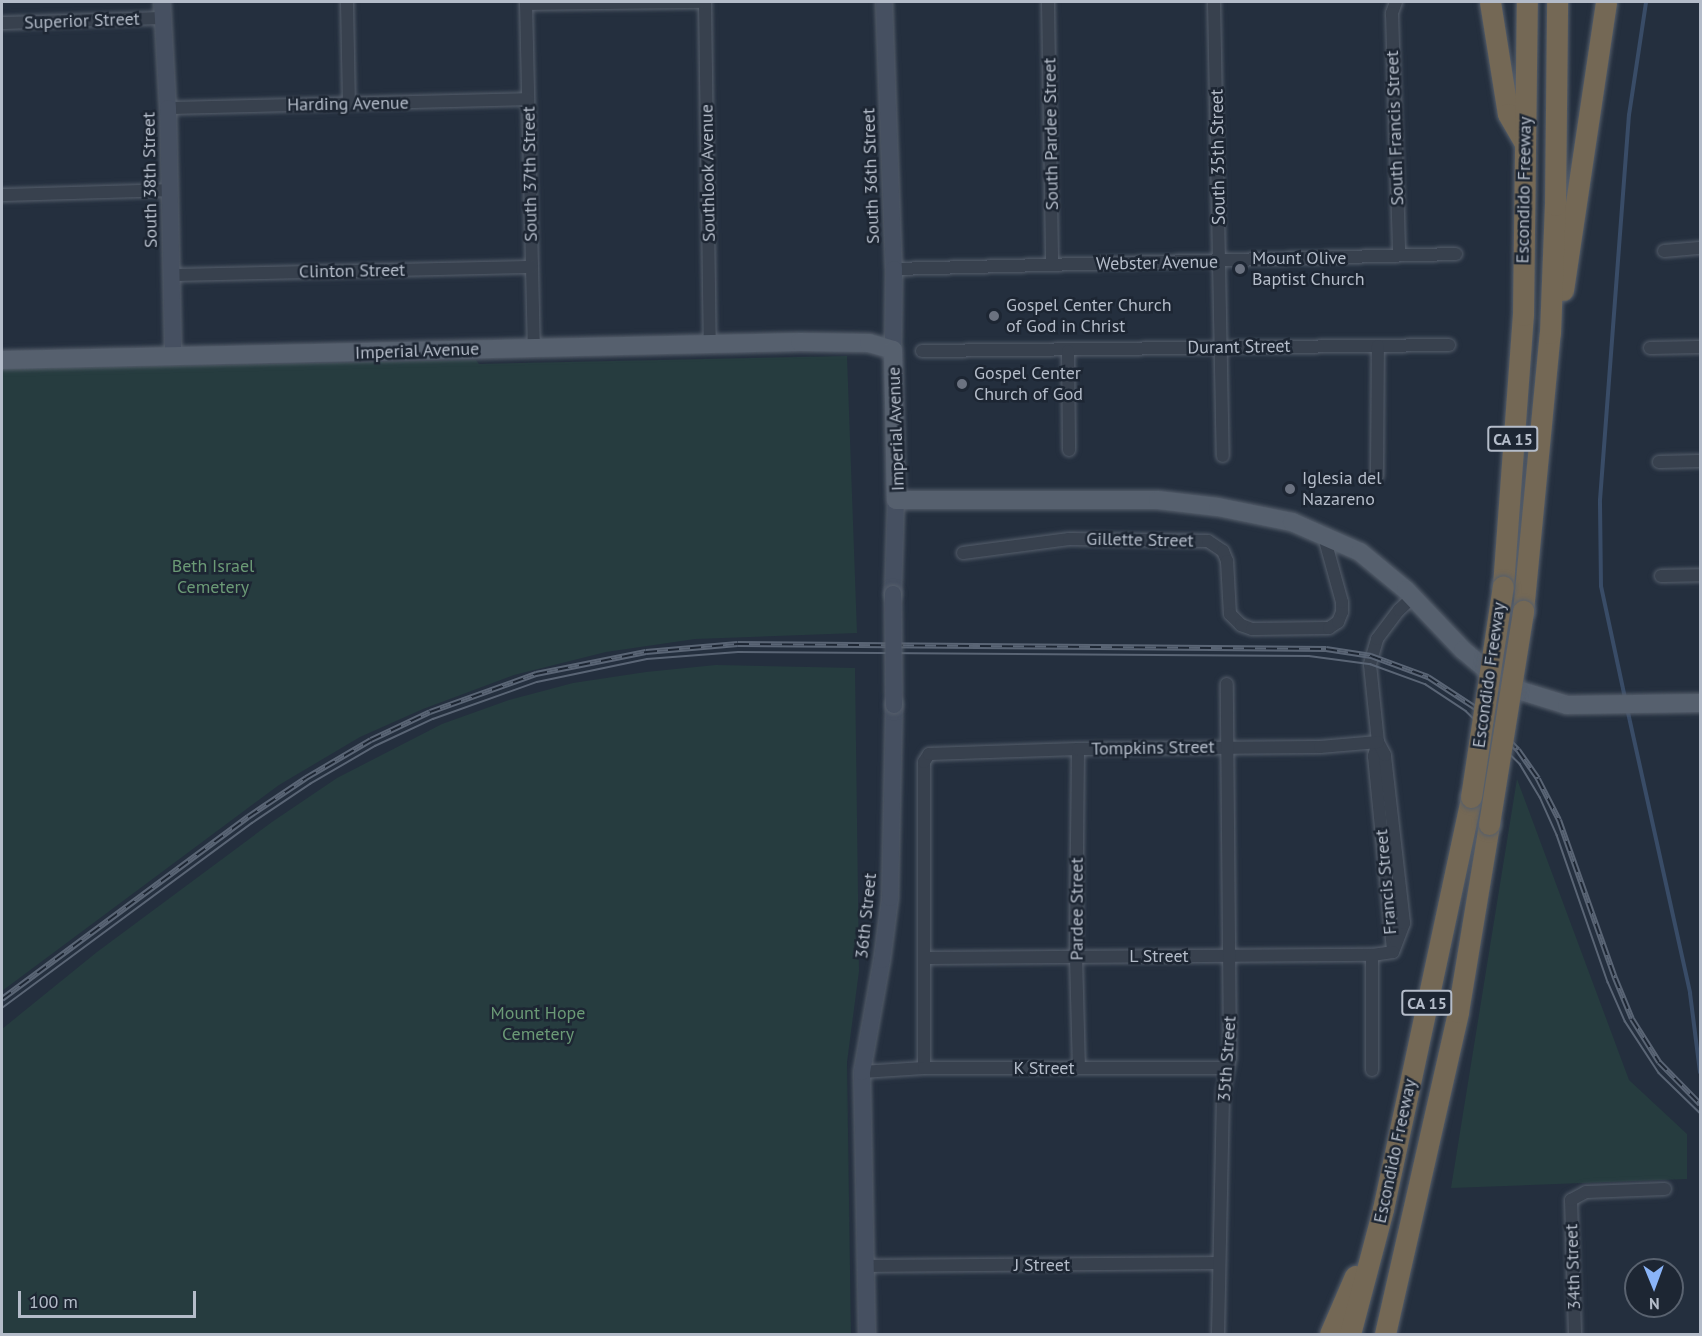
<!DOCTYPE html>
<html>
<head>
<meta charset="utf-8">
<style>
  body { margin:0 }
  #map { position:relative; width:1702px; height:1336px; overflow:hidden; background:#242f3e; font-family:"PT Sans",sans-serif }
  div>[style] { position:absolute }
  .green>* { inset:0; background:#263c3f }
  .stream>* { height:4px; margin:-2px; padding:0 2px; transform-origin:2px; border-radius:2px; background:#394c67 }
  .roads { filter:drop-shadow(0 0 2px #565f6c) drop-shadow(0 0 2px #565f6c) }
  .street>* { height:12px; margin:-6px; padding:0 6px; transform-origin:6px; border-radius:6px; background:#38414e }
  .secondary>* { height:16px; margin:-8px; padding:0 8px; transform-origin:8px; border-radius:8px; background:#465061 }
  .primary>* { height:18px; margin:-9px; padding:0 9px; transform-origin:9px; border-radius:9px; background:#56606e }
  .highway>* { height:21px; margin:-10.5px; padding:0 10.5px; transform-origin:10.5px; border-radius:10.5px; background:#746855 }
  .tram>* { height:1.5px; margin:-0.75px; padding:0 0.75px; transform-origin:0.75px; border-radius:0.75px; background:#5a6575 }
  .rail>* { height:6px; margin-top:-3px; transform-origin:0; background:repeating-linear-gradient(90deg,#1d2633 0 11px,#5a6575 0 22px); box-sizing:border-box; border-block:2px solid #5a6575 }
  .bridges { filter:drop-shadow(0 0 2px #565f6c) drop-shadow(0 0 2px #565f6c) }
  .secondary-bridge>* { height:16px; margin:-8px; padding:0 8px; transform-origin:8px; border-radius:8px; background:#465061 }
  .highway-bridge>* { height:21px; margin:-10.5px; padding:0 10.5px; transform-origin:10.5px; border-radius:10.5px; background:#746855 }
  .dots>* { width:16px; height:16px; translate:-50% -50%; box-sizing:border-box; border:3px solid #1d2633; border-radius:50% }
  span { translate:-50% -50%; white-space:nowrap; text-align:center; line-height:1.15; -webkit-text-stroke:5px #1d2633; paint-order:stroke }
  .shield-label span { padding:2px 4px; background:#1d2633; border:2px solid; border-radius:4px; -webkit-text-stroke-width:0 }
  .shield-label { font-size:16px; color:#b4bcc9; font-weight:700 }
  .street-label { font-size:18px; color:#b4bcc9 }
  .poi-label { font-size:18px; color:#b4bcc9 }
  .left { translate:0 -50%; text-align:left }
  .park-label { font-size:18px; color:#6b9a76 }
  .frame { position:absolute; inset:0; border:3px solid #b4bcc9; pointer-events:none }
  .north { position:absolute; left:1624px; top:1258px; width:60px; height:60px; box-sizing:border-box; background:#1d2633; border:2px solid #59626f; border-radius:50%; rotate:179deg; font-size:16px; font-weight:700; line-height:24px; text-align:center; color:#b4bcc9 }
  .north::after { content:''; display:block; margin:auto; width:21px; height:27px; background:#8ab4f8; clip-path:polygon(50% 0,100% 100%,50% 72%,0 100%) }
  .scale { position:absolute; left:18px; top:1291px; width:178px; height:27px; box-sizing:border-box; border:3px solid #b4bcc9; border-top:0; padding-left:8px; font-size:18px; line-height:21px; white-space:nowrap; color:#b4bcc9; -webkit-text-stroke:4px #1d2633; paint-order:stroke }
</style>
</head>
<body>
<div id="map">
  <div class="green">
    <i style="clip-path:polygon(847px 356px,857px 633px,695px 639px,606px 652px,514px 675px,423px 709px,360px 737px,279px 785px,2px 991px,2px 369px,476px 360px,479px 364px)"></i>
    <i style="clip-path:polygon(716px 665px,855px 668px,859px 971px,847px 1062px,851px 1334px,2px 1334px,2px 1029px,97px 952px,272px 822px,337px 778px,442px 724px,509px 700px,573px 683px,646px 672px)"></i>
    <i style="clip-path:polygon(1517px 779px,1629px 1080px,1687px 1134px,1687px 1179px,1451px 1188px)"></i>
  </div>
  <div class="stream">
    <i style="left:1625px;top:698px;width:115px;rotate:-102.1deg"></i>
    <i style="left:1601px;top:586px;width:86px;rotate:-90.7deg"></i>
    <i style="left:1600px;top:500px;width:386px;rotate:-85.7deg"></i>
    <i style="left:1629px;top:115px;width:114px;rotate:-81.4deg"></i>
    <i style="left:1627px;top:708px;width:292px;rotate:77.5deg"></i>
    <i style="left:1690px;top:993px;width:80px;rotate:82.8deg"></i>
  </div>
  <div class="roads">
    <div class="street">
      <i style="left:347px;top:2px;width:101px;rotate:88.9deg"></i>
      <i style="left:526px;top:2px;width:345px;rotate:88.7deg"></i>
      <i style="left:705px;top:2px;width:343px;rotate:89.2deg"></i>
      <i style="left:1048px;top:2px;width:263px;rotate:89.1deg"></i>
      <i style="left:1214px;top:2px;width:454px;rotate:88.9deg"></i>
      <i style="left:1396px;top:2px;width:12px;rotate:110deg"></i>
      <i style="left:1392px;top:13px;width:242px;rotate:88.3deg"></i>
      <i style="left:526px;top:4px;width:175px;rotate:-0.7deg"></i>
      <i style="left:2px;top:23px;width:161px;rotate:-1.8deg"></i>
      <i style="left:168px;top:108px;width:360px;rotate:-1.4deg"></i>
      <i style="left:2px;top:195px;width:166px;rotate:-1.7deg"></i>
      <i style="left:1664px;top:251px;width:36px;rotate:-5deg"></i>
      <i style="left:894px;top:269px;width:562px;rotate:-1.53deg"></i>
      <i style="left:171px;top:275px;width:361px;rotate:-1.3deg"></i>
      <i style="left:1650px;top:348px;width:50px;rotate:-1.1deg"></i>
      <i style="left:922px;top:351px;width:527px;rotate:-0.65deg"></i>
      <i style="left:1068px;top:351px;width:99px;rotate:89.4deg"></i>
      <i style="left:1659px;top:462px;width:41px;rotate:-1.4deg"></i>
      <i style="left:1377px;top:476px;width:130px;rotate:-89.6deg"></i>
      <i style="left:963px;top:553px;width:107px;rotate:-7.5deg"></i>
      <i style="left:1069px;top:539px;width:139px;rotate:0.8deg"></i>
      <i style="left:1208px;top:541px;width:18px;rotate:34deg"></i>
      <i style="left:1223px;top:551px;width:11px;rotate:68deg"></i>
      <i style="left:1227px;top:561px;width:53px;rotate:86.8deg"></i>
      <i style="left:1230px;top:614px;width:16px;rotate:45deg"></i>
      <i style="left:1241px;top:625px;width:12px;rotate:20deg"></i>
      <i style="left:1252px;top:629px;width:77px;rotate:-0.7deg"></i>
      <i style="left:1329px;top:628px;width:11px;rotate:-34deg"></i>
      <i style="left:1338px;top:622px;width:11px;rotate:-68deg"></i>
      <i style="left:1342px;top:612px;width:10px;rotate:-90deg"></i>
      <i style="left:1342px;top:602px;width:72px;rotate:-105.4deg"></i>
      <i style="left:1661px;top:576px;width:39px;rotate:-1deg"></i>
      <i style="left:1378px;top:742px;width:15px;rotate:106deg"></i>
      <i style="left:1374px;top:756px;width:194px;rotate:84.4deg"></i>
      <i style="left:1078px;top:749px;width:207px;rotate:90.6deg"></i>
      <i style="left:1076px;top:956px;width:112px;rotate:88.5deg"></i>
      <i style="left:1393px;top:952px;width:31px;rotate:-69deg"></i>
      <i style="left:1404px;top:923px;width:169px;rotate:-96.5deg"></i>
      <i style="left:1385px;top:755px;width:15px;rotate:-118deg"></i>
      <i style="left:1378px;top:742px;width:78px;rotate:-95.9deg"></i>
      <i style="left:1370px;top:664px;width:26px;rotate:-74deg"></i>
      <i style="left:1377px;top:639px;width:36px;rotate:-53deg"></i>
      <i style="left:1399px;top:610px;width:19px;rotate:-43deg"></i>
      <i style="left:924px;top:958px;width:448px;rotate:-0.4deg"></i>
      <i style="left:1372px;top:955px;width:21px;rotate:-8deg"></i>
      <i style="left:924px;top:1068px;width:306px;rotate:-90deg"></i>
      <i style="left:924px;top:762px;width:9px;rotate:-58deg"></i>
      <i style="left:929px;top:754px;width:149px;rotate:-1.9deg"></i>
      <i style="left:1078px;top:749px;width:242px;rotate:-0.5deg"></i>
      <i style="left:1320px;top:747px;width:58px;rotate:-4.9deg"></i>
      <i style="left:1372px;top:1070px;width:115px;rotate:-90deg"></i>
      <i style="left:862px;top:1072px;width:62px;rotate:-3.7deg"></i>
      <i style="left:924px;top:1068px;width:303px"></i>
      <i style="left:866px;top:1266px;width:352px;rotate:-0.5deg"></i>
      <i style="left:1218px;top:1334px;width:241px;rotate:-88.8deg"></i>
      <i style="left:1223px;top:1093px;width:36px;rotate:-79deg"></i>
      <i style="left:1230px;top:1058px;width:374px;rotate:-90.5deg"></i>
      <i style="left:1575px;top:1334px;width:134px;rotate:-91.7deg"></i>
      <i style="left:1571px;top:1200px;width:17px;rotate:-28deg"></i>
      <i style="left:1586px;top:1192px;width:79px;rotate:-2.2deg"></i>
    </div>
    <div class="secondary">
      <i style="left:162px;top:2px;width:106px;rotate:86.8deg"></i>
      <i style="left:168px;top:108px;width:249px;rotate:88.8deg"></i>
      <i style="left:884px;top:2px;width:267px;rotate:87.9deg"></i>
      <i style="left:894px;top:269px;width:81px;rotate:90.7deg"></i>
      <i style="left:893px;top:594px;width:94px;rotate:-88.2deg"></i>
      <i style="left:867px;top:1334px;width:262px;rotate:-91.1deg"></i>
      <i style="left:862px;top:1072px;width:114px;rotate:-79.9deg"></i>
      <i style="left:882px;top:960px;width:63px;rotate:-82.6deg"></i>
      <i style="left:890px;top:898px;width:193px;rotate:-88.8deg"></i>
    </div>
    <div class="primary">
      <i style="left:2px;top:360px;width:798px;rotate:-1.29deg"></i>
      <i style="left:800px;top:342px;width:69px;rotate:0.8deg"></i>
      <i style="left:869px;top:343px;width:25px;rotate:16deg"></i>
      <i style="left:893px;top:350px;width:150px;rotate:88.9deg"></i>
      <i style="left:896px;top:500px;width:262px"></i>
      <i style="left:1158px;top:500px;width:60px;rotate:6.7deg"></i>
      <i style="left:1218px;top:507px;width:76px;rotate:11.5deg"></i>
      <i style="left:1292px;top:522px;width:74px;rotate:23.8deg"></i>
      <i style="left:1360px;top:552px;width:60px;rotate:39.6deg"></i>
      <i style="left:1406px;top:590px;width:83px;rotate:46.5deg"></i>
      <i style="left:1463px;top:650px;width:42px;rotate:40.2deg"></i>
      <i style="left:1495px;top:677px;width:23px;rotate:31deg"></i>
      <i style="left:1515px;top:689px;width:54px;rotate:17.1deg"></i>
      <i style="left:1567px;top:705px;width:133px;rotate:-0.9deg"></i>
    </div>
    <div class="highway">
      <i style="left:1490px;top:2px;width:113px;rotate:80.9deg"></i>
      <i style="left:1508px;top:114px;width:32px;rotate:60deg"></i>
      <i style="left:1563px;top:290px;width:291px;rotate:-81.5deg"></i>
      <i style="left:1503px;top:586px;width:272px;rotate:-85.8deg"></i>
      <i style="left:1523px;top:315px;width:313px;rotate:-89.3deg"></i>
      <i style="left:1523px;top:611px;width:279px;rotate:-84.5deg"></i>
      <i style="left:1550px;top:333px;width:128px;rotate:-87.8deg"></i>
      <i style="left:1555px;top:205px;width:203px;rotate:-89.4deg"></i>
      <i style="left:1330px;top:1334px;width:63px;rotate:-66.7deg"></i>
      <i style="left:1350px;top:1334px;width:129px;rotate:-75.2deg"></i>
      <i style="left:1383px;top:1209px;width:421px;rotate:-77.9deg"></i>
      <i style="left:1385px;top:1334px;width:330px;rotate:-77.2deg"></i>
      <i style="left:1458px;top:1012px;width:191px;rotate:-80.6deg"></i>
    </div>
  </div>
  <div class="tram">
    <i style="left:2px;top:1008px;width:311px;rotate:-36.5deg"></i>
    <i style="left:252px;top:823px;width:70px;rotate:-33.9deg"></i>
    <i style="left:310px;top:784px;width:75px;rotate:-30.3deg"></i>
    <i style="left:375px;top:746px;width:64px;rotate:-25deg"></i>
    <i style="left:433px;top:719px;width:110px;rotate:-19.6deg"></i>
    <i style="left:537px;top:682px;width:112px;rotate:-11.8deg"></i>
    <i style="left:647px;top:659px;width:91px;rotate:-4.4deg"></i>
    <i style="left:738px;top:652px;width:571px;rotate:0.4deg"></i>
    <i style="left:1309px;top:656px;width:62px;rotate:7.5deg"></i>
    <i style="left:1370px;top:664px;width:59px;rotate:20deg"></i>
    <i style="left:1425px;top:684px;width:49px;rotate:33.4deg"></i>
    <i style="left:1466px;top:711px;width:76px;rotate:44.5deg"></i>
    <i style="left:1520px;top:764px;width:39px;rotate:59deg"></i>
    <i style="left:1540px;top:797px;width:42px;rotate:65.9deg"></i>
    <i style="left:1557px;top:835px;width:156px;rotate:70.9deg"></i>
    <i style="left:1608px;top:982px;width:43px;rotate:66.4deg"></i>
    <i style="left:1625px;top:1021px;width:62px;rotate:56.8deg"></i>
    <i style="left:1659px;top:1073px;width:57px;rotate:44.3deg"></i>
  </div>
  <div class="rail">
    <i style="left:2px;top:999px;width:306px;rotate:-36.5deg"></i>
    <i style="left:248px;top:817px;width:70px;rotate:-33.9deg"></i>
    <i style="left:306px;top:778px;width:75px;rotate:-30.3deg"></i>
    <i style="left:371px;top:740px;width:65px;rotate:-25.4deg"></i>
    <i style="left:430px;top:712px;width:113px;rotate:-19.7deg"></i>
    <i style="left:536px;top:674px;width:112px;rotate:-11.3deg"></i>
    <i style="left:646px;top:652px;width:92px;rotate:-5deg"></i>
    <i style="left:738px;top:644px;width:588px;rotate:0.49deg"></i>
    <i style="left:1326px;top:649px;width:46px;rotate:8.8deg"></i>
    <i style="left:1371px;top:656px;width:61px;rotate:20.2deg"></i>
    <i style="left:1428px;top:677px;width:59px;rotate:33.1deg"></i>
    <i style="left:1477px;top:709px;width:58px;rotate:45deg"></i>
    <i style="left:1518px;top:750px;width:35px;rotate:55deg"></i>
    <i style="left:1538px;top:779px;width:46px;rotate:62.9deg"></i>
    <i style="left:1559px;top:820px;width:168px;rotate:70.5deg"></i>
    <i style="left:1615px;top:978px;width:44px;rotate:67.5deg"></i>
    <i style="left:1632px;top:1019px;width:51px;rotate:57.9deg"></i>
    <i style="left:1659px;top:1062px;width:59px;rotate:45.7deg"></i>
  </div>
  <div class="bridges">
    <div class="secondary-bridge">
      <i style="left:893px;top:594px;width:111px;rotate:89.5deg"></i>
    </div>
    <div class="highway-bridge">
      <i style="left:1471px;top:797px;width:213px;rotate:-81.4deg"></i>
      <i style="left:1489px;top:824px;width:216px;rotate:-80.9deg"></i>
    </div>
  </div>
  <div class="dots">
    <i style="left:1240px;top:269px;background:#6b7280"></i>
    <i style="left:994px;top:316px;background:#6b7280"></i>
    <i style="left:962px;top:384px;background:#6b7280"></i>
    <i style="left:1290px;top:489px;background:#6b7280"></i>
  </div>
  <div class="shield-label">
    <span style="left:1513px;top:439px">CA 15</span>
    <span style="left:1427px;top:1003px">CA 15</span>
  </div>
  <div class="street-label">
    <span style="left:82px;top:21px;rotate:-2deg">Superior Street</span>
    <span style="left:348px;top:104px;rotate:-1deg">Harding Avenue</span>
    <span style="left:1395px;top:128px;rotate:-92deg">South Francis Street</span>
    <span style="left:1051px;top:134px;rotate:-91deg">South Pardee Street</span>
    <span style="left:1218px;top:157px;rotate:-91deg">South 35th Street</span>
    <span style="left:708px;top:173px;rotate:-91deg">Southlook Avenue</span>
    <span style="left:530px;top:174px;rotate:-91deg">South 37th Street</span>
    <span style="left:871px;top:176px;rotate:-92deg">South 36th Street</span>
    <span style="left:150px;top:180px;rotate:-91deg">South 38th Street</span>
    <span style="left:1524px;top:190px;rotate:-89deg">Escondido Freeway</span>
    <span style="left:1157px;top:263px;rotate:-1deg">Webster Avenue</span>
    <span style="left:352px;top:271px;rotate:-1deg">Clinton Street</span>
    <span style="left:1239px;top:347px;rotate:-1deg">Durant Street</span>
    <span style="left:417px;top:351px;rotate:-2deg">Imperial Avenue</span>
    <span style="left:896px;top:429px;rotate:-92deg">Imperial Avenue</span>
    <span style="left:1140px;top:540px;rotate:1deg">Gillette Street</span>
    <span style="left:1489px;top:675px;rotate:-82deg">Escondido Freeway</span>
    <span style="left:1153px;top:748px;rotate:-1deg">Tompkins Street</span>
    <span style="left:1386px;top:882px;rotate:-95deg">Francis Street</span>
    <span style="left:1077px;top:909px;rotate:-90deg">Pardee Street</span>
    <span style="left:866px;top:916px;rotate:-84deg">36th Street</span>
    <span style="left:1159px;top:956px">L Street</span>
    <span style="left:1227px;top:1059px;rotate:-86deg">35th Street</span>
    <span style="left:1044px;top:1068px">K Street</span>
    <span style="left:1395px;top:1151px;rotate:-78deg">Escondido Freeway</span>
    <span style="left:1042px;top:1265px">J Street</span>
    <span style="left:1573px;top:1267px;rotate:-92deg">34th Street</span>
  </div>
  <div class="poi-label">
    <span class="left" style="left:1252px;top:269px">Mount Olive<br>Baptist Church</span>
    <span class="left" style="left:1006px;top:316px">Gospel Center Church<br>of God in Christ</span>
    <span class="left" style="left:974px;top:384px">Gospel Center<br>Church of God</span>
    <span class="left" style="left:1302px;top:489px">Iglesia del<br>Nazareno</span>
  </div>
  <div class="park-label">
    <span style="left:213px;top:577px">Beth Israel<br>Cemetery</span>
    <span style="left:538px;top:1024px">Mount Hope<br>Cemetery</span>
  </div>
  <div class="frame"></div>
  <div class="north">N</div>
  <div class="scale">100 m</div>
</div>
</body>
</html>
